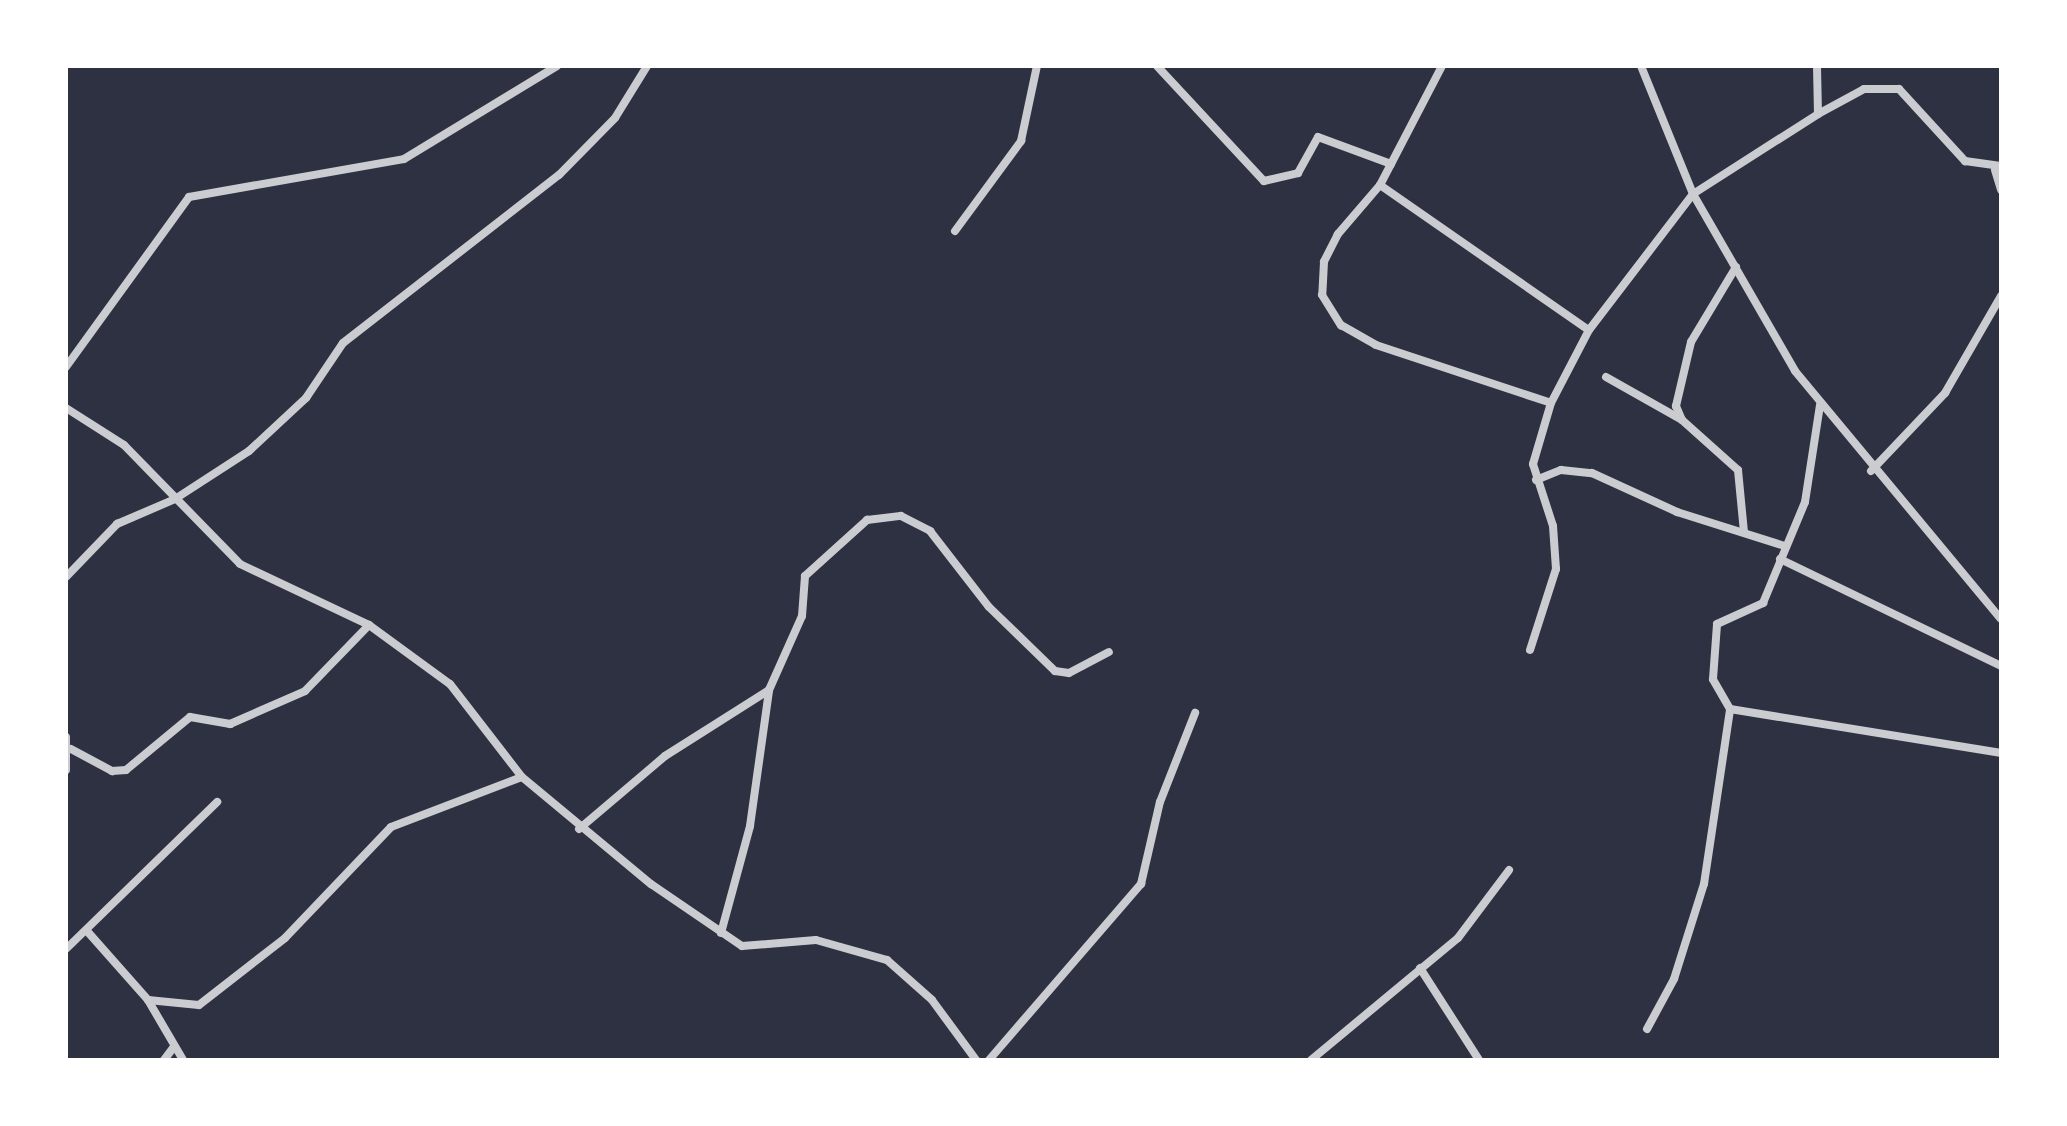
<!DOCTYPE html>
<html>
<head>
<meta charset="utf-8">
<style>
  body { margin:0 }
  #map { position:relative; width:2067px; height:1126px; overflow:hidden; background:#2d3142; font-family:"Varela Round",sans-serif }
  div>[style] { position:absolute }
  .minor>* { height:8px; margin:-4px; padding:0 4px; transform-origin:4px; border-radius:4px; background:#caccd0 }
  span { translate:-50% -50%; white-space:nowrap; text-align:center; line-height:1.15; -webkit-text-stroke:8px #fff; paint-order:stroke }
  .frame { position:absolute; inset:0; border:68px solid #fff; pointer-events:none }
</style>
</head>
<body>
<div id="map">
  <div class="minor">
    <i style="left:1157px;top:66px;width:157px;rotate:47.1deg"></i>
    <i style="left:1264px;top:181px;width:35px;rotate:-13deg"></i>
    <i style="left:1298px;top:173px;width:41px;rotate:-60.9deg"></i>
    <i style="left:1318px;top:137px;width:78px;rotate:20.3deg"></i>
    <i style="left:1442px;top:66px;width:134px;rotate:117.5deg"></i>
    <i style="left:1380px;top:185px;width:65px;rotate:130.6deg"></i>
    <i style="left:1338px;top:234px;width:31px;rotate:117deg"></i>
    <i style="left:1324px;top:262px;width:33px;rotate:93deg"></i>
    <i style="left:1322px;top:295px;width:36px;rotate:58deg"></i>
    <i style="left:1341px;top:325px;width:40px;rotate:29.7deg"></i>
    <i style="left:1376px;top:345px;width:184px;rotate:18.3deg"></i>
    <i style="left:1641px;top:66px;width:138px;rotate:67.9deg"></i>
    <i style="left:1693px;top:194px;width:204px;rotate:60deg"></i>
    <i style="left:1795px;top:371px;width:322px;rotate:50.3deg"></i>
    <i style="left:1818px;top:114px;width:52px;rotate:-28.5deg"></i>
    <i style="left:1864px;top:89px;width:35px"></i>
    <i style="left:1899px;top:89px;width:98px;rotate:47.5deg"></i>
    <i style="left:1965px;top:161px;width:36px;rotate:8deg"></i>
    <i style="left:1995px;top:170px;width:21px;rotate:73deg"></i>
    <i style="left:1380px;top:185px;width:254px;rotate:34.8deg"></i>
    <i style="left:955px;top:231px;width:112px;rotate:-53.7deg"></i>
    <i style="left:1021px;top:141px;width:77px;rotate:-78deg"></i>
    <i style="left:1736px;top:267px;width:87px;rotate:121deg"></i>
    <i style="left:1691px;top:342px;width:66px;rotate:103.2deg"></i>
    <i style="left:1676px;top:406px;width:15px;rotate:67deg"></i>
    <i style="left:1682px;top:420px;width:75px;rotate:41.8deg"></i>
    <i style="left:1738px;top:470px;width:62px;rotate:84.5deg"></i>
    <i style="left:66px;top:367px;width:210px;rotate:-54.1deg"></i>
    <i style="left:189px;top:197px;width:218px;rotate:-10deg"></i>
    <i style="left:404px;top:159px;width:179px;rotate:-31.3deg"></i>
    <i style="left:1606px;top:377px;width:87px;rotate:29.5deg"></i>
    <i style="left:66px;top:408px;width:69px;rotate:32.5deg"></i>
    <i style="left:124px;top:445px;width:166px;rotate:45.7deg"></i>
    <i style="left:240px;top:564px;width:143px;rotate:25.3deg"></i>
    <i style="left:369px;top:625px;width:100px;rotate:36.1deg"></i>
    <i style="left:450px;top:684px;width:118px;rotate:52.3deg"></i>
    <i style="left:522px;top:777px;width:168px;rotate:39.7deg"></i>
    <i style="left:651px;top:884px;width:110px;rotate:34.3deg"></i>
    <i style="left:742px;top:946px;width:74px;rotate:-4.6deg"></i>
    <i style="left:816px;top:940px;width:74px;rotate:15.7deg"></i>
    <i style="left:887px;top:960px;width:60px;rotate:41.6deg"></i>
    <i style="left:932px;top:1000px;width:74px;rotate:53.7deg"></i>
    <i style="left:1871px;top:471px;width:108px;rotate:-46.5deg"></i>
    <i style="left:1945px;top:393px;width:112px;rotate:-60deg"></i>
    <i style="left:1536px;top:480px;width:27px;rotate:-22deg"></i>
    <i style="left:1561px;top:470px;width:31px;rotate:6deg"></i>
    <i style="left:1592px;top:473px;width:94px;rotate:24.6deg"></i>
    <i style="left:1677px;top:512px;width:113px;rotate:17.5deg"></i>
    <i style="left:1780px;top:559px;width:246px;rotate:25.8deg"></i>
    <i style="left:66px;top:577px;width:74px;rotate:-46.1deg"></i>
    <i style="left:117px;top:524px;width:63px;rotate:-23.3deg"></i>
    <i style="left:175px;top:499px;width:88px;rotate:-33deg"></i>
    <i style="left:249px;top:451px;width:78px;rotate:-42.9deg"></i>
    <i style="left:306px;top:398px;width:66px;rotate:-56.1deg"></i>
    <i style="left:343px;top:343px;width:274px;rotate:-37.9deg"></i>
    <i style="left:559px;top:175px;width:80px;rotate:-45.5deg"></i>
    <i style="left:615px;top:118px;width:61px;rotate:-58.4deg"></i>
    <i style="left:1530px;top:650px;width:85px;rotate:-72.2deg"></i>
    <i style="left:1556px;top:569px;width:43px;rotate:-94deg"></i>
    <i style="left:1553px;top:526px;width:65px;rotate:-107.9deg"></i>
    <i style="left:1533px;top:464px;width:64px;rotate:-73.6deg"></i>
    <i style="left:1551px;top:403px;width:82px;rotate:-62.5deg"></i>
    <i style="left:1589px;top:330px;width:171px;rotate:-52.6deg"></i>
    <i style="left:1693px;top:194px;width:148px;rotate:-32.6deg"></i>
    <i style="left:1818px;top:114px;width:48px;rotate:-91.2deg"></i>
    <i style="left:1730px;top:709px;width:34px;rotate:-120deg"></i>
    <i style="left:1713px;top:679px;width:55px;rotate:-85.8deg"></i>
    <i style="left:1717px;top:624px;width:51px;rotate:-24.5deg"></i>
    <i style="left:1763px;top:603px;width:109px;rotate:-67.4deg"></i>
    <i style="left:1805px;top:502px;width:98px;rotate:-81.2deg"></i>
    <i style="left:66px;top:737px;width:33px;rotate:90deg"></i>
    <i style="left:71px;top:749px;width:47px;rotate:28.2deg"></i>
    <i style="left:112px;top:771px;width:14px;rotate:-4deg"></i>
    <i style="left:126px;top:770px;width:83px;rotate:-39.6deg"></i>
    <i style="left:190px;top:717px;width:41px;rotate:9.9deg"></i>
    <i style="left:230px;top:724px;width:82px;rotate:-23.7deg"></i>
    <i style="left:305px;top:691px;width:92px;rotate:-45.9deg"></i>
    <i style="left:579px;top:829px;width:113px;rotate:-40.3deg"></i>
    <i style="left:665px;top:756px;width:123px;rotate:-32.4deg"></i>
    <i style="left:87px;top:931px;width:92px;rotate:48.5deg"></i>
    <i style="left:148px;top:1000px;width:51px;rotate:5.6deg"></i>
    <i style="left:199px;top:1005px;width:109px;rotate:-37.9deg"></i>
    <i style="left:285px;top:938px;width:153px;rotate:-46.3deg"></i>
    <i style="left:391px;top:827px;width:140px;rotate:-20.9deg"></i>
    <i style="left:721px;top:933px;width:111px;rotate:-74.8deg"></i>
    <i style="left:750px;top:826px;width:137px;rotate:-82deg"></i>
    <i style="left:769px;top:690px;width:81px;rotate:-66deg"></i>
    <i style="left:802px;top:616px;width:40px;rotate:-85.7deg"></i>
    <i style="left:805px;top:576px;width:84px;rotate:-42.1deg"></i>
    <i style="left:867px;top:520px;width:34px;rotate:-7deg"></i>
    <i style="left:901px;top:516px;width:33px;rotate:27deg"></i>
    <i style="left:930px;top:531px;width:96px;rotate:52.2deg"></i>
    <i style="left:989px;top:607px;width:92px;rotate:44.1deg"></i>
    <i style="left:1055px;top:671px;width:14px;rotate:8deg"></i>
    <i style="left:1069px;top:673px;width:45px;rotate:-27.7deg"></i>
    <i style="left:66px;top:949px;width:211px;rotate:-44.2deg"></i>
    <i style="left:1420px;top:968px;width:109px;rotate:57.3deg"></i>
    <i style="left:148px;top:1000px;width:69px;rotate:59.7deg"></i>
    <i style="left:1647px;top:1029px;width:57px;rotate:-61.6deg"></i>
    <i style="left:1674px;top:979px;width:100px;rotate:-72.5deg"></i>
    <i style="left:1704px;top:884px;width:177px;rotate:-81.5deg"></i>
    <i style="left:1730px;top:709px;width:275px;rotate:9.2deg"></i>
    <i style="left:164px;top:1060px;width:15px;rotate:-53deg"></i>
    <i style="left:989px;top:1060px;width:233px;rotate:-49.2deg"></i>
    <i style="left:1141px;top:884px;width:84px;rotate:-77deg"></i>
    <i style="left:1160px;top:802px;width:96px;rotate:-68.5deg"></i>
    <i style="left:1311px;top:1060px;width:191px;rotate:-39.7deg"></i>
    <i style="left:1458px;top:938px;width:85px;rotate:-53.1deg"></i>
  </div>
  <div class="frame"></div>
</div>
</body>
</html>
